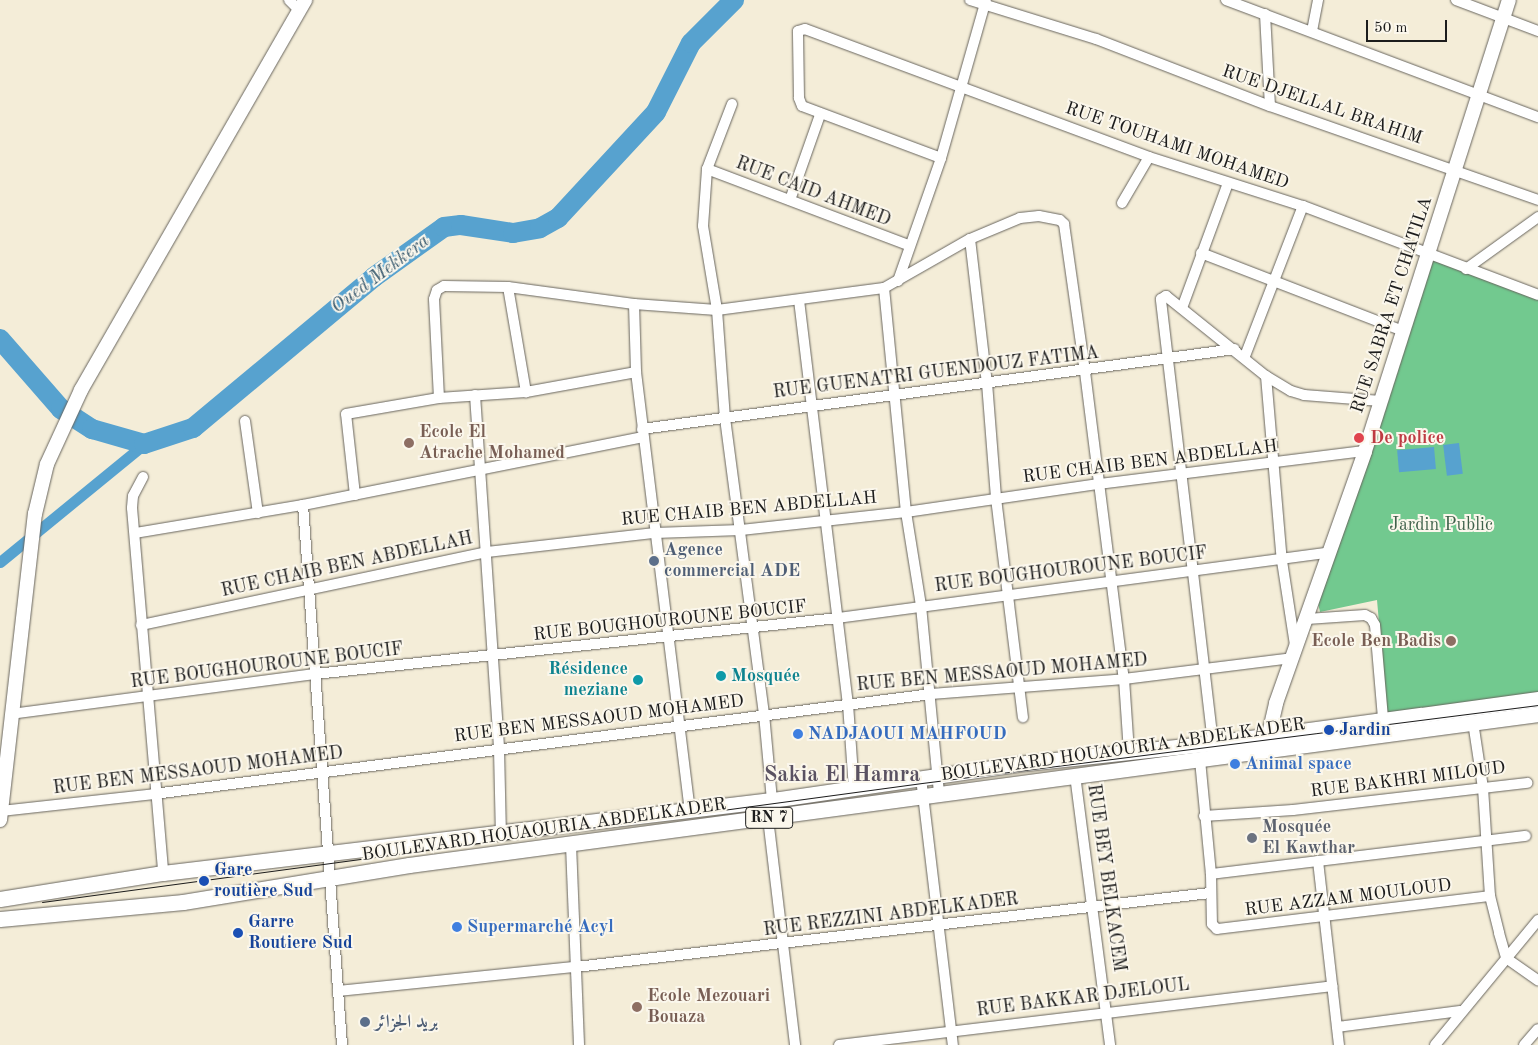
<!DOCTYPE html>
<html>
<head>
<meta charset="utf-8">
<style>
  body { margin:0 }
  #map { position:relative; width:1538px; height:1045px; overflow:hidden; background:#f4edd8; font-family:"Old Standard TT",Amiri,serif }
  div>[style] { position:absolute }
  .green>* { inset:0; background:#72c98f }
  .water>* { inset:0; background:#57a2cf; transform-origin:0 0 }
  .canal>* { height:11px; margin:-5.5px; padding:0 5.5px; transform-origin:5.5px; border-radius:5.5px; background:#57a2cf }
  .river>* { height:20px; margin:-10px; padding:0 10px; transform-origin:10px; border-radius:10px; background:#57a2cf }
  .roads { filter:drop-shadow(0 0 1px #68655e) drop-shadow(0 0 1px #68655e) }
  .street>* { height:10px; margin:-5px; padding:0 5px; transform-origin:5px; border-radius:5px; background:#fff }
  .secondary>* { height:14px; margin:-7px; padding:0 7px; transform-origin:7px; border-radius:7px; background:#fff }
  .primary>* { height:15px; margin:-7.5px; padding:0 7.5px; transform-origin:7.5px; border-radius:7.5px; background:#fff }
  .tram>* { height:1px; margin:-0.5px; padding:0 0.5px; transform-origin:0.5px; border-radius:0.5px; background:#1c1c1c }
  .dots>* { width:14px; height:14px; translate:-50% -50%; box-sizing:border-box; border:2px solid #fbf7ec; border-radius:50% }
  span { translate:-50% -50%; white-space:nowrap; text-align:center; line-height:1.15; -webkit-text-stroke:4px #fbf7ec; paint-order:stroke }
  .shield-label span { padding:1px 4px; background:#fbf7ec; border:1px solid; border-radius:4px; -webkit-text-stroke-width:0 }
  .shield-label { font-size:16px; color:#1c1c1c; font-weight:700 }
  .street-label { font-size:18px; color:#1c1c1c }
  .education-label { font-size:18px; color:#785e54; font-weight:700 }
  .left { translate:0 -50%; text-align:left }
  .right { translate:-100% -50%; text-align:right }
  .health-label { font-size:18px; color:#be3a42; font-weight:700 }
  .park-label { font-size:18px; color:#3e614a }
  .service-label { font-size:18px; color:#4e5e75; font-weight:700 }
  .culture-label { font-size:18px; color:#0d838f; font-weight:700 }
  .transit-label { font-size:18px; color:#164399; font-weight:700 }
  .shop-label { font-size:18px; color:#366cbe; font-weight:700 }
  .worship-label { font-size:18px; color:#5b616d; font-weight:700 }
  .water-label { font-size:19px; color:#37586d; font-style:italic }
  .district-label { font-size:22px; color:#5a5262; font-weight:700 }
  .scale { position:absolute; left:1366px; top:20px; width:81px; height:22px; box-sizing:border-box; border:2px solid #1c1c1c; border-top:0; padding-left:6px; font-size:15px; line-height:18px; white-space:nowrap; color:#1c1c1c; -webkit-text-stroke:4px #fbf7ec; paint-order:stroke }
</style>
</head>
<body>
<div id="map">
  <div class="green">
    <i style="clip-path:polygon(1432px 259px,1538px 299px,1538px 694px,1387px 714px,1377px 600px,1320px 612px,1316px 594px)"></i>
  </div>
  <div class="water">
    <i style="left:1459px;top:443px;width:31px;height:16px;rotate:83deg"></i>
    <i style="left:1434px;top:447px;width:22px;height:37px;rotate:85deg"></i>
  </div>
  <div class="canal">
    <i style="left:0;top:562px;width:186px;rotate:-39.3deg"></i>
  </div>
  <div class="river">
    <i style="left:0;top:339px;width:93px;rotate:48.9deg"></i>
    <i style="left:61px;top:409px;width:37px;rotate:33deg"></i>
    <i style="left:92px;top:429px;width:54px;rotate:16.1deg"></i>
    <i style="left:144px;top:444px;width:52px;rotate:-18.1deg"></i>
    <i style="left:193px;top:428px;width:236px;rotate:-39.8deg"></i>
    <i style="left:374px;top:277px;width:86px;rotate:-35.5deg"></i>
    <i style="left:444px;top:227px;width:17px;rotate:-7deg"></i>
    <i style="left:461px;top:225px;width:53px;rotate:8.7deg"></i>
    <i style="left:513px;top:233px;width:27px;rotate:-10deg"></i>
    <i style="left:540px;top:228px;width:21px;rotate:-29deg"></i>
    <i style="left:558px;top:218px;width:144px;rotate:-47.2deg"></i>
    <i style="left:656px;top:112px;width:77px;rotate:-63.1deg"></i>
    <i style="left:691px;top:43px;width:61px;rotate:-45deg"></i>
  </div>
  <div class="roads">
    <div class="street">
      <i style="left:289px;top:0;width:14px;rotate:45deg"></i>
      <i style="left:970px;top:0;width:132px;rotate:17.2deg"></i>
      <i style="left:1096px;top:39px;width:186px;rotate:21.1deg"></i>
      <i style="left:1270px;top:106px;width:284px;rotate:19.3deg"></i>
      <i style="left:1226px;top:0;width:333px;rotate:20.6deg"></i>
      <i style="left:1456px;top:0;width:88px;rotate:20.7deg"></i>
      <i style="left:1265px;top:14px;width:92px;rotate:86.9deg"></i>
      <i style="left:1312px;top:31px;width:32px;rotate:-79deg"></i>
      <i style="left:732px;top:104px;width:70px;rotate:111deg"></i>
      <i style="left:707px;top:169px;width:57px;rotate:94deg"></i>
      <i style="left:703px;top:226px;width:85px;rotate:80.5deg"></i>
      <i style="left:717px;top:310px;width:108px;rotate:85.8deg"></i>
      <i style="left:725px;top:418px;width:299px;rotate:82.5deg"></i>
      <i style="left:764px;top:714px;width:86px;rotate:84.7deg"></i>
      <i style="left:941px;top:158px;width:148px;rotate:-159.5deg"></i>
      <i style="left:802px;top:106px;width:9px;rotate:-111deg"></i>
      <i style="left:799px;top:98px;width:67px;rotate:-90.9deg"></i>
      <i style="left:798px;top:31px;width:7px;rotate:-16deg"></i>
      <i style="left:805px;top:29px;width:367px;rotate:20.4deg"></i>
      <i style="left:1149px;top:157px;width:162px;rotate:17.7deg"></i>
      <i style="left:1303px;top:206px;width:251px;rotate:20.7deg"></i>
      <i style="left:707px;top:169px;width:215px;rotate:20.7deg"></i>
      <i style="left:790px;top:200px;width:90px;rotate:-70.6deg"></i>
      <i style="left:1122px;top:203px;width:53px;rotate:-59.6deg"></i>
      <i style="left:970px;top:239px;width:145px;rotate:83.3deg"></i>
      <i style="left:987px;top:383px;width:115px;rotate:85.5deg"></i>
      <i style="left:996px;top:498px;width:221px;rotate:83deg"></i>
      <i style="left:1201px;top:253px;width:217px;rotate:21.1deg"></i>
      <i style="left:1466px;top:269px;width:89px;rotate:-35.8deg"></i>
      <i style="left:898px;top:281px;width:130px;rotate:-70.7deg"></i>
      <i style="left:941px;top:158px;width:164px;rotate:-74.1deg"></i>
      <i style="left:508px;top:287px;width:107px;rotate:80.3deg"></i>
      <i style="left:884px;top:288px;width:225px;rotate:84.4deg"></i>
      <i style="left:906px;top:512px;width:95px;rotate:80.9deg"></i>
      <i style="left:921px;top:606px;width:188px;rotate:84.5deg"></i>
      <i style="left:799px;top:300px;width:407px;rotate:83.1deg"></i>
      <i style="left:848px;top:704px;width:85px;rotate:86deg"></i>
      <i style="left:634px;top:304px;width:68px;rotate:88.3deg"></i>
      <i style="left:636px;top:372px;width:440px;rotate:83deg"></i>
      <i style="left:1182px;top:308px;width:133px;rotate:-69.8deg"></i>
      <i style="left:1245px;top:356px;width:161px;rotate:-68.9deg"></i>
      <i style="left:1266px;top:376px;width:186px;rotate:85.1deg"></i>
      <i style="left:1282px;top:561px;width:85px;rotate:81.2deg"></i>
      <i style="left:475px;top:395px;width:355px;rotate:86.1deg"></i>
      <i style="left:499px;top:749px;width:85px;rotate:88.7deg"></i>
      <i style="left:439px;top:398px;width:99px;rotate:-92.9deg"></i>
      <i style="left:434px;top:299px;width:9px;rotate:-72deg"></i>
      <i style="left:437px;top:290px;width:8px;rotate:-30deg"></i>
      <i style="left:444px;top:286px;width:64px;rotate:0.9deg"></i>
      <i style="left:508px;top:287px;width:127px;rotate:7.7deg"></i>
      <i style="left:634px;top:304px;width:83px;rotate:4.1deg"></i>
      <i style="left:717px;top:310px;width:168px;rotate:-7.5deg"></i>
      <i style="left:884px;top:288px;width:99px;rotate:-29.7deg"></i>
      <i style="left:970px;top:239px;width:54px;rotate:-22.8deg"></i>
      <i style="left:1020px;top:218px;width:19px;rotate:-6deg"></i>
      <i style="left:1039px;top:216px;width:21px;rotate:11deg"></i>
      <i style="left:1060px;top:220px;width:6px;rotate:45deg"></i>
      <i style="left:1064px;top:224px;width:149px;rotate:81.9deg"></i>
      <i style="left:1085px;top:372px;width:309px;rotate:82.8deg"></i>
      <i style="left:1124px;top:679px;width:73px;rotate:86.1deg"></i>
      <i style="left:245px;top:421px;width:93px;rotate:82deg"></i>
      <i style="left:642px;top:429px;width:598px;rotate:-7.68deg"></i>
      <i style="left:143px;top:477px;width:21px;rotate:118deg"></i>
      <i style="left:133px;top:496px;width:12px;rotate:95deg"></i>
      <i style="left:132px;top:508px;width:366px;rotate:85.1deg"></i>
      <i style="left:355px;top:495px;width:81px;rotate:-96.3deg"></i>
      <i style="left:346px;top:414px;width:94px;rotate:-9.8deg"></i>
      <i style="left:439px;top:398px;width:87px;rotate:-3.9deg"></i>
      <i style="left:526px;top:392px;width:112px;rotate:-10.3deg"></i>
      <i style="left:303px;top:505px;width:541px;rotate:85.87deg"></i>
      <i style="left:135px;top:533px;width:170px;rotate:-9.5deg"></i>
      <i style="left:303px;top:505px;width:347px;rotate:-11.3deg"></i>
      <i style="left:1307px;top:619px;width:58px;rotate:-3.9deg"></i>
      <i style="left:1365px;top:615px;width:7px;rotate:27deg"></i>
      <i style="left:1371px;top:618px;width:8px;rotate:60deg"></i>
      <i style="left:1375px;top:625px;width:94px;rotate:85.1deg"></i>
      <i style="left:141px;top:625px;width:354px;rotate:-11.9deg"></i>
      <i style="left:487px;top:552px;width:169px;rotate:-6.5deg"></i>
      <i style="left:655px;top:533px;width:86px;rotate:-2deg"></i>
      <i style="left:741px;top:530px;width:166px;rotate:-6.2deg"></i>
      <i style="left:906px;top:512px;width:195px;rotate:-8.3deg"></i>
      <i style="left:1099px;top:484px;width:268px;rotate:-7.1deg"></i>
      <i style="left:11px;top:714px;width:307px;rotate:-7.5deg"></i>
      <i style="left:315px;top:674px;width:526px;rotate:-6.11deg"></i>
      <i style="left:838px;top:618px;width:496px;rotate:-7.6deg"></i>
      <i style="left:1473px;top:722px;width:67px;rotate:81.4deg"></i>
      <i style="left:1483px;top:788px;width:108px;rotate:86.3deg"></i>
      <i style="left:1490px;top:896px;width:38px;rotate:76deg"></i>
      <i style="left:1499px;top:933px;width:26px;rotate:74deg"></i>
      <i style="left:1506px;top:958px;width:39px;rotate:35deg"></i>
      <i style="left:1213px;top:743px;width:447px;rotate:-96.7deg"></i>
      <i style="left:1161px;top:299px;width:6px;rotate:-31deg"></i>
      <i style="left:1166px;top:296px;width:128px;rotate:38.7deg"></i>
      <i style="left:1266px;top:376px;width:29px;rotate:31deg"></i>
      <i style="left:1291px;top:391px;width:14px;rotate:17deg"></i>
      <i style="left:1304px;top:395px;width:77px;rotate:4.5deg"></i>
      <i style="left:1200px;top:760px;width:115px;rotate:84.5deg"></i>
      <i style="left:1211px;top:874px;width:50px;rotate:88.9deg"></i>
      <i style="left:1212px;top:924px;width:7px;rotate:45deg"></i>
      <i style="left:1217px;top:929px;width:275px;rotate:-6.9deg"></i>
      <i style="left:1075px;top:775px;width:272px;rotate:82.6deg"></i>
      <i style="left:921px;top:778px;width:269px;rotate:83.2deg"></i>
      <i style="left:1px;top:811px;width:154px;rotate:-6.3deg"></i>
      <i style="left:154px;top:794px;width:783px;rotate:-7.33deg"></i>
      <i style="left:931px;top:694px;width:194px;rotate:-4.4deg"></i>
      <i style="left:1124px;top:679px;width:169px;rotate:-7.1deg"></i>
      <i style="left:1204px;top:816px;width:89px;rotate:-3.9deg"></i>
      <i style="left:1293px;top:810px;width:236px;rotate:-6.6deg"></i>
      <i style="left:768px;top:818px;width:229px;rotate:83.2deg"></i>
      <i style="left:571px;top:845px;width:200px;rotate:87.7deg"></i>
      <i style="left:1318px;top:861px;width:185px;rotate:83.5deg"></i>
      <i style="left:1211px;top:874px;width:317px;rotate:-6.9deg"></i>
      <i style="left:338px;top:991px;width:239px;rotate:-5.8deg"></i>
      <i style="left:576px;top:967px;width:638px;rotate:-6.66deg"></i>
      <i style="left:1337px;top:1027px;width:124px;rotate:-7.4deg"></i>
      <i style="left:839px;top:1045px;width:497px;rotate:-6.8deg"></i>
      <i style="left:1435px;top:1045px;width:162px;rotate:-50.5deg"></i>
      <i style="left:1524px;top:1045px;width:21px;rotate:-49deg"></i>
    </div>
    <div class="secondary">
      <i style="left:1270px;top:745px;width:11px;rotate:-95deg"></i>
      <i style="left:1269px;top:734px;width:32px;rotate:-77deg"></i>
      <i style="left:1276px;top:703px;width:267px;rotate:-70.5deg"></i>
      <i style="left:1365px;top:451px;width:473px;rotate:-72.3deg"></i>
      <i style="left:0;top:820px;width:308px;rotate:-83.5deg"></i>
      <i style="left:35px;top:514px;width:51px;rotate:-76.5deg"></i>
      <i style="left:47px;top:464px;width:81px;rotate:-65.3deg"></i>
      <i style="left:81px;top:390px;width:450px;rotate:-60.1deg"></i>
    </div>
    <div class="primary">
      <i style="left:0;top:899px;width:165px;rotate:-9.1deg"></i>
      <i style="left:163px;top:873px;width:613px;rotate:-6.84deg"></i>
      <i style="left:772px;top:800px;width:258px;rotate:-8.3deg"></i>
      <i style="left:1027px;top:763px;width:187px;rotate:-6.1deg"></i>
      <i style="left:1213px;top:743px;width:328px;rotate:-7.7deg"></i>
      <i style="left:0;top:919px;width:184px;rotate:-5.3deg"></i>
      <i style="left:183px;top:902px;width:229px;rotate:-9.3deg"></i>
      <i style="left:409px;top:865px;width:1139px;rotate:-7.62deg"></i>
    </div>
  </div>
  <div class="tram">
    <i style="left:42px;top:902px;width:888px;rotate:-7.7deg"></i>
    <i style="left:922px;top:783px;width:621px;rotate:-7.22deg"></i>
  </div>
  <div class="dots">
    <i style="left:1359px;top:438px;background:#e0444e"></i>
    <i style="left:409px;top:443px;background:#8d6e63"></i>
    <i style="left:654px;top:561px;background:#5c6f8a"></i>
    <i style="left:1451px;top:641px;background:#8d6e63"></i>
    <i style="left:721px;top:676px;background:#0f9aa8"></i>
    <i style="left:638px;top:680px;background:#0f9aa8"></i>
    <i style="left:1329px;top:730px;background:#1a4fb4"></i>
    <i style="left:798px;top:734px;background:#3f7fe0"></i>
    <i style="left:1235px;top:764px;background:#3f7fe0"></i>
    <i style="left:1252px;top:838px;background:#6b7280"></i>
    <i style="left:204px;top:881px;background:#1a4fb4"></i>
    <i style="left:457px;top:927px;background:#3f7fe0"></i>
    <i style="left:238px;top:933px;background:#1a4fb4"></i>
    <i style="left:637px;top:1007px;background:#8d6e63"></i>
    <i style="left:365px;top:1022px;background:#5c6f8a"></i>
  </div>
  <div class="shield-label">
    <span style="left:769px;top:818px">RN 7</span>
  </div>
  <div class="street-label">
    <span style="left:1322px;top:105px;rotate:19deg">RUE DJELLAL BRAHIM</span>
    <span style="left:1177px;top:146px;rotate:19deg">RUE TOUHAMI MOHAMED</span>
    <span style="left:813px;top:192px;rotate:21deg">RUE CAID AHMED</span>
    <span style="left:1392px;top:305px;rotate:-72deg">RUE SABRA ET CHATILA</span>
    <span style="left:936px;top:373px;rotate:-7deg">RUE GUENATRI GUENDOUZ FATIMA</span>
    <span style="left:1150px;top:462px;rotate:-7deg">RUE CHAIB BEN ABDELLAH</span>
    <span style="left:749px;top:509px;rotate:-5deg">RUE CHAIB BEN ABDELLAH</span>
    <span style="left:347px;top:565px;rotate:-12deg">RUE CHAIB BEN ABDELLAH</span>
    <span style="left:1071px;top:570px;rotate:-7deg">RUE BOUGHOUROUNE BOUCIF</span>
    <span style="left:670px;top:621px;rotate:-6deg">RUE BOUGHOUROUNE BOUCIF</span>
    <span style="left:267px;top:666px;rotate:-7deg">RUE BOUGHOUROUNE BOUCIF</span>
    <span style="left:1002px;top:673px;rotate:-5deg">RUE BEN MESSAOUD MOHAMED</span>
    <span style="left:599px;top:719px;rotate:-7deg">RUE BEN MESSAOUD MOHAMED</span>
    <span style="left:1123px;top:750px;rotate:-8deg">BOULEVARD HOUAOURIA ABDELKADER</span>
    <span style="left:198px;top:771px;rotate:-7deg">RUE BEN MESSAOUD MOHAMED</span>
    <span style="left:1408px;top:780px;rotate:-7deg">RUE BAKHRI MILOUD</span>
    <span style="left:544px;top:830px;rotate:-8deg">BOULEVARD HOUAOURIA ABDELKADER</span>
    <span style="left:1106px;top:878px;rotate:82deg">RUE BEY BELKACEM</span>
    <span style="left:1348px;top:898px;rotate:-7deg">RUE AZZAM MOULOUD</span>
    <span style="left:891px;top:915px;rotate:-7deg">RUE REZZINI ABDELKADER</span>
    <span style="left:1083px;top:998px;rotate:-7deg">RUE BAKKAR DJELOUL</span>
  </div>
  <div class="education-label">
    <span class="left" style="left:419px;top:443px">Ecole El<br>Atrache Mohamed</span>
    <span class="right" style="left:1441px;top:641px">Ecole Ben Badis</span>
    <span class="left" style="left:647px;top:1007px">Ecole Mezouari<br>Bouaza</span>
  </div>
  <div class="health-label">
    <span class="left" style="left:1370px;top:438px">De police</span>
  </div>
  <div class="park-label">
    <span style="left:1441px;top:525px">Jardin Public</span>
  </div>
  <div class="service-label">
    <span class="left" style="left:664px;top:561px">Agence<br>commercial ADE</span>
    <span class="left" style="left:375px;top:1022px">بريد الجزائر</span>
  </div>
  <div class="culture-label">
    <span class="right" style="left:628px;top:680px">Résidence<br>meziane</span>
    <span class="left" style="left:731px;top:676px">Mosquée</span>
  </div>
  <div class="transit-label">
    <span class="left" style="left:1339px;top:730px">Jardin</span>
    <span class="left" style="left:214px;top:881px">Gare<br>routière Sud</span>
    <span class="left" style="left:248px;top:933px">Garre<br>Routiere Sud</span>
  </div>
  <div class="shop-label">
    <span class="left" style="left:808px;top:734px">NADJAOUI MAHFOUD</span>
    <span class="left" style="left:1245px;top:764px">Animal space</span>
    <span class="left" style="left:467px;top:927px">Supermarché Acyl</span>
  </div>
  <div class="worship-label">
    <span class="left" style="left:1262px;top:838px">Mosquée<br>El Kawthar</span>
  </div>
  <div class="water-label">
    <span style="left:381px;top:275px;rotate:-37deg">Oued Mekkera</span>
  </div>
  <div class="district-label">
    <span style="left:842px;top:776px">Sakia El Hamra</span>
  </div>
  <div class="scale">50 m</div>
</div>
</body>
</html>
